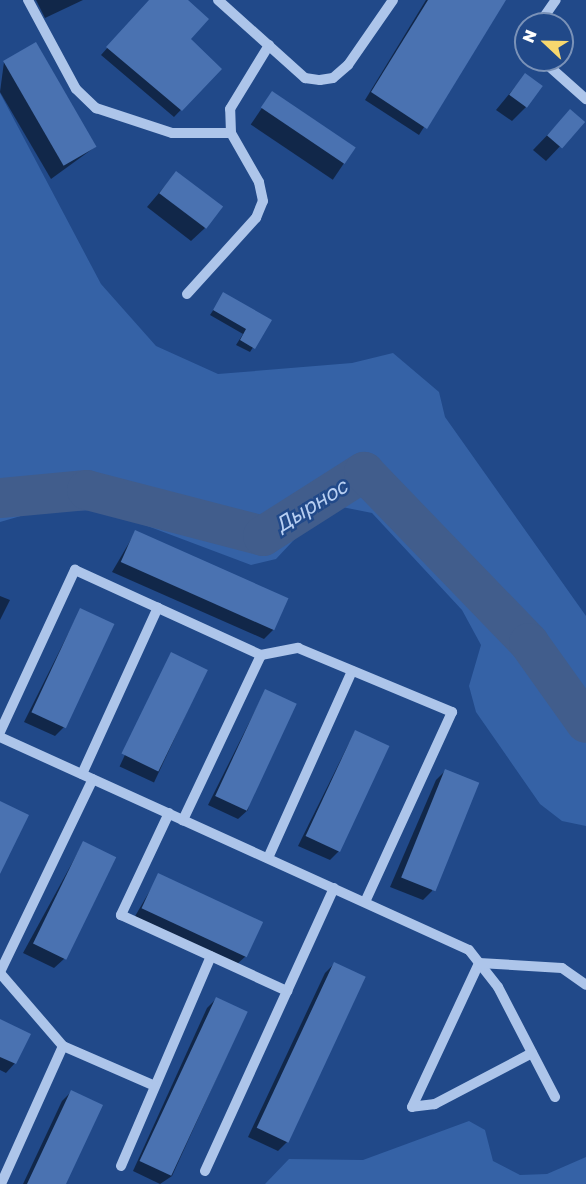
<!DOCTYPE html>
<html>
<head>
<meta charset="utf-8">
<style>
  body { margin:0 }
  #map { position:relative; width:586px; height:1184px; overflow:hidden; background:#214989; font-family:"Golos Text",sans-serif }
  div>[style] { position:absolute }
  .green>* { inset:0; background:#3562a6 }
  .shadow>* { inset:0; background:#0007; transform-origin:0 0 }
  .river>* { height:40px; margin:-20px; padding:0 20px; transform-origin:20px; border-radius:20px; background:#415d8c }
  .building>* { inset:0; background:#4a72b1; transform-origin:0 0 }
  .minor>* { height:10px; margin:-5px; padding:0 5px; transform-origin:5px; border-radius:5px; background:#adc5ea }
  span { translate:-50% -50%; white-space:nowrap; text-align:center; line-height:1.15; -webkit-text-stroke:5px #214989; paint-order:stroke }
  .water-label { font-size:21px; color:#b8cff2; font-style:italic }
  .north { position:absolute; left:514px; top:12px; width:60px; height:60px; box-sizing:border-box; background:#214989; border:2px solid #7a92b8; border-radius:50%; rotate:292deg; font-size:16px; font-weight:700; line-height:24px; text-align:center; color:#fff }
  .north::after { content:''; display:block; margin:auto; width:21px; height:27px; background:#f7d76e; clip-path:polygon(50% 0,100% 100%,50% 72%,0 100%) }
</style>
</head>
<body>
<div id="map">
  <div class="green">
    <i style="clip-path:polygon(0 93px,101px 284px,156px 346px,218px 374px,352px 363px,393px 353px,439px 392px,445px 417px,586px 616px,586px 826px,562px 821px,540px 804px,476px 712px,469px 686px,481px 645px,462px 610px,372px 513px,342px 507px,308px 525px,276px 559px,251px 565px,105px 510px,38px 511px,0 522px)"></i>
    <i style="clip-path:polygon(469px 1121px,485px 1130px,493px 1161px,520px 1175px,547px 1174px,586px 1157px,586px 1184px,265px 1184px,289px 1159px,363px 1160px)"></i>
  </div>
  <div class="shadow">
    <i style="clip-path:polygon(36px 0,83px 0,45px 18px)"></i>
    <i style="clip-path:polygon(150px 0,185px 0,189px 39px,220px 69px,174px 117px,101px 55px)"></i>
    <i style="clip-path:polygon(426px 0,504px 0,419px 135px,365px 100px)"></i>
    <i style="clip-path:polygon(4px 62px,95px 147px,51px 179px,0 92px)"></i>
    <i style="clip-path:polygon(525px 75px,526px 107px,512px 121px,496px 110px)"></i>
    <i style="left:272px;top:93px;width:99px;height:38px;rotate:34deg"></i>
    <i style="clip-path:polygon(583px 122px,546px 161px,533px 150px,557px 125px)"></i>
    <i style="clip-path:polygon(176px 173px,205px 228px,191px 241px,147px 207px)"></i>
    <i style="clip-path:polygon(224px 294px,270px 321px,250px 352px,236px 345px,243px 334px,210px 315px)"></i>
    <i style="clip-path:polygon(136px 531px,274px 629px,264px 639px,112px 572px)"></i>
    <i style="clip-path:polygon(0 596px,10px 600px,0 620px)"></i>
    <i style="clip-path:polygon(80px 610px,64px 727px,55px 736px,24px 722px)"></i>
    <i style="left:172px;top:654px;width:38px;height:124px;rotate:25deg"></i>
    <i style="clip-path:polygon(265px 691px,248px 810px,238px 819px,208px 805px)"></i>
    <i style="clip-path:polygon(355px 731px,339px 851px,330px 860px,298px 846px)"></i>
    <i style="clip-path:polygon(445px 771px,432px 891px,423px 900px,390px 887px,436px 780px)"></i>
    <i style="clip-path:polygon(83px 843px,64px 959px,54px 968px,23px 953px)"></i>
    <i style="clip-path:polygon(159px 875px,246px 956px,236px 965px,134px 918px)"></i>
    <i style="clip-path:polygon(334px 964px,287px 1142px,278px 1151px,248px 1137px,325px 973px)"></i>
    <i style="clip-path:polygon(216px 999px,246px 1013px,172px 1176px,160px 1184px,133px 1171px,207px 1008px)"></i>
    <i style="clip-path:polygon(0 1021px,15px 1063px,6px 1073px,0 1070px)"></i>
    <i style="clip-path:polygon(71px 1092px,65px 1184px,23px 1184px,62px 1101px)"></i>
  </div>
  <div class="river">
    <i style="left:0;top:498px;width:87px;rotate:-5.3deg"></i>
    <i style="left:87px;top:490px;width:182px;rotate:14.6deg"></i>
    <i style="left:263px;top:536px;width:120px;rotate:-32.4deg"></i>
    <i style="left:364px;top:472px;width:238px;rotate:46deg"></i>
    <i style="left:529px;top:643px;width:98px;rotate:54.5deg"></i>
  </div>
  <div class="building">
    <i style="clip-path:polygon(149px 0,188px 0,209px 19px,191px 39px,222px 69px,182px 111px,106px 47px)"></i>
    <i style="clip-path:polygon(428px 0,506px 0,427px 129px,371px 92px)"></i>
    <i style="left:36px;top:42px;width:121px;height:38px;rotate:60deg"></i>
    <i style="left:525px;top:73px;width:22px;height:27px;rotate:36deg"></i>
    <i style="left:272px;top:91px;width:101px;height:20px;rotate:34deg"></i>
    <i style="left:570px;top:109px;width:20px;height:35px;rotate:41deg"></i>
    <i style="left:176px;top:171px;width:59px;height:28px;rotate:37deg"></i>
    <i style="clip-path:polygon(223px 292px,272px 320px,255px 349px,240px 340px,246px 329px,213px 310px)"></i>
    <i style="left:135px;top:530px;width:168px;height:35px;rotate:24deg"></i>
    <i style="left:80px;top:608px;width:38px;height:115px;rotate:25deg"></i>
    <i style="left:171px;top:652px;width:41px;height:113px;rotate:26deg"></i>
    <i style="left:265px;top:689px;width:35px;height:118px;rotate:25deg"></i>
    <i style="left:355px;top:730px;width:38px;height:117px;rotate:25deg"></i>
    <i style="left:445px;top:769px;width:37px;height:117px;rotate:22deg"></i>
    <i style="clip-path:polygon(0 801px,29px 815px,0 874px)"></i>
    <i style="left:83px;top:841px;width:37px;height:114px;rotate:26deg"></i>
    <i style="left:158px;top:873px;width:116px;height:39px;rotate:25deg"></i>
    <i style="left:334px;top:962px;width:35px;height:183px;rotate:25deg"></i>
    <i style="left:216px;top:997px;width:35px;height:181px;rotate:25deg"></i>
    <i style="clip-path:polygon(0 1019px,31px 1034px,16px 1064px,0 1057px)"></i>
    <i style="clip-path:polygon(71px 1090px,103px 1105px,66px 1184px,27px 1184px)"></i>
  </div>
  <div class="minor">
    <i style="left:28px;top:0;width:101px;rotate:61.7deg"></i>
    <i style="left:76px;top:89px;width:28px;rotate:44deg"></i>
    <i style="left:96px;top:108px;width:80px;rotate:18.2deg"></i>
    <i style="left:172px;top:133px;width:59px"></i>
    <i style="left:218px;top:0;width:117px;rotate:41.9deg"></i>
    <i style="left:305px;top:78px;width:15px;rotate:8deg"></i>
    <i style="left:320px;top:80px;width:13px;rotate:-9deg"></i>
    <i style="left:333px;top:78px;width:20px;rotate:-41deg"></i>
    <i style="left:348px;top:65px;width:79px;rotate:-55.3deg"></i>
    <i style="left:539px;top:24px;width:29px;rotate:-55deg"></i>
    <i style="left:526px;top:41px;width:5px;rotate:90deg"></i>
    <i style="left:542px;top:60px;width:59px;rotate:41.6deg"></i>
    <i style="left:187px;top:294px;width:103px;rotate:-47.8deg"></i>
    <i style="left:256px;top:218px;width:18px;rotate:-68deg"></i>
    <i style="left:263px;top:201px;width:19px;rotate:-102deg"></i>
    <i style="left:259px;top:182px;width:56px;rotate:-119.7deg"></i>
    <i style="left:231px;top:133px;width:24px;rotate:-92deg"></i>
    <i style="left:230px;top:109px;width:75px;rotate:-58.6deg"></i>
    <i style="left:261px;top:655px;width:38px;rotate:-11deg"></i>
    <i style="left:298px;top:648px;width:167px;rotate:22.6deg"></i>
    <i style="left:452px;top:712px;width:209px;rotate:114.6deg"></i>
    <i style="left:0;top:732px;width:179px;rotate:-65.2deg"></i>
    <i style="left:75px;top:570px;width:205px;rotate:24.6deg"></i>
    <i style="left:261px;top:655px;width:183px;rotate:115.3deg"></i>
    <i style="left:0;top:737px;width:515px;rotate:24.43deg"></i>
    <i style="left:469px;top:950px;width:47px;rotate:51.9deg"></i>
    <i style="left:498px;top:987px;width:124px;rotate:62.6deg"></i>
    <i style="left:82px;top:774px;width:183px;rotate:-65.5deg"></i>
    <i style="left:169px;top:813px;width:113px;rotate:115.2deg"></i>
    <i style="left:121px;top:915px;width:183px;rotate:24.6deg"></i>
    <i style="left:268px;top:858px;width:205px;rotate:-65.8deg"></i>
    <i style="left:0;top:972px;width:214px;rotate:-64.3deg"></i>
    <i style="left:0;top:973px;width:96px;rotate:49.2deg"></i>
    <i style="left:532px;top:1053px;width:110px;rotate:152.3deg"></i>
    <i style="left:435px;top:1104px;width:23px;rotate:173deg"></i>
    <i style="left:412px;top:1107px;width:159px;rotate:-65deg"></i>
    <i style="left:479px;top:963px;width:83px;rotate:3.4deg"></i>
    <i style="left:562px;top:968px;width:29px;rotate:35deg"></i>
    <i style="left:121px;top:1166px;width:228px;rotate:-66.8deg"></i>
    <i style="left:205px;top:1171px;width:311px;rotate:-65.5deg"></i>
    <i style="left:1px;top:1184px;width:151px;rotate:-65.8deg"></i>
    <i style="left:63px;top:1046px;width:100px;rotate:23.5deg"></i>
  </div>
  <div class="water-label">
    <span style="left:311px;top:505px;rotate:-32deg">Дырнос</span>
  </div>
  <div class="north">N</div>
</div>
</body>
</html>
